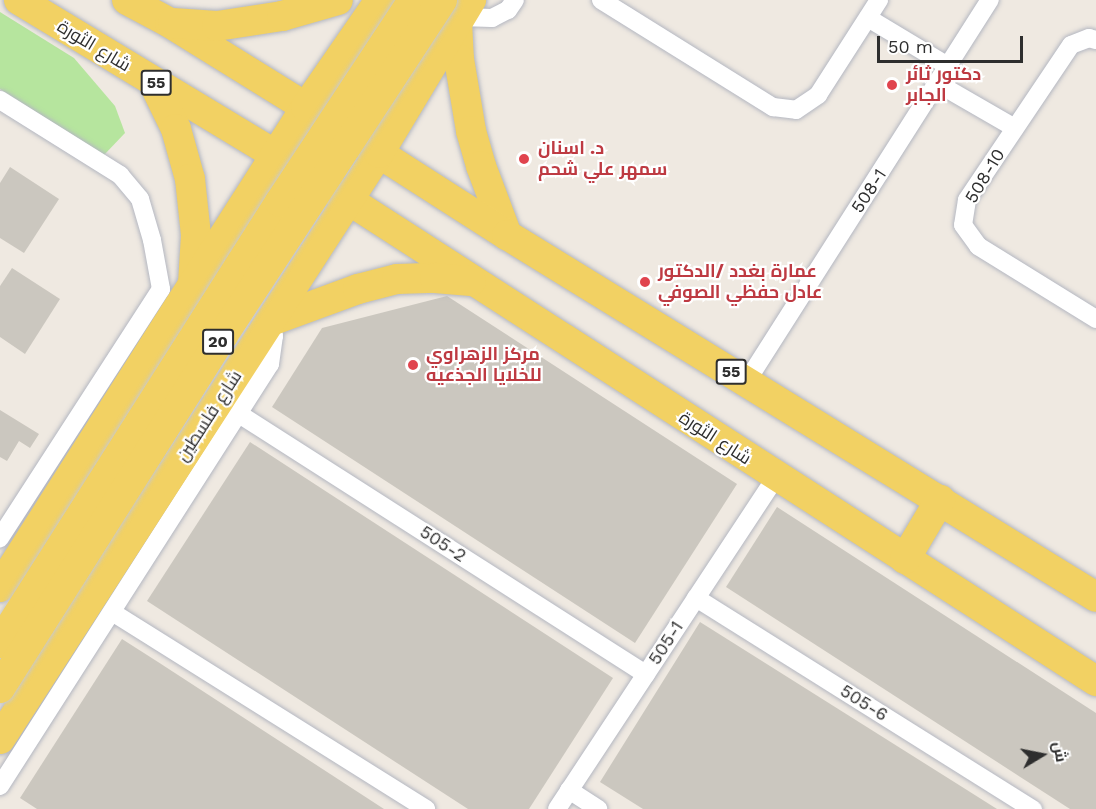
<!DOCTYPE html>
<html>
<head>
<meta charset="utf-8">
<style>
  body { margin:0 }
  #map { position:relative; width:1096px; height:809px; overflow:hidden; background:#efe9e1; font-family:"Work Sans",Cairo,sans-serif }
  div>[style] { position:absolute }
  .green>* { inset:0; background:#b6e59e }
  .building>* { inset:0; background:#cbc7bf }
  .roads { filter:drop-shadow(0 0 2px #b4b7c1) drop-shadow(0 0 2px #b4b7c1) }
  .minor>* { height:18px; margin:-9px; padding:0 9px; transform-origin:9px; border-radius:9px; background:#fff }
  .primary>* { height:30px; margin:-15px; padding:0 15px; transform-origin:15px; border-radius:15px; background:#f2d163 }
  .bridges { filter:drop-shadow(0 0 2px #c9c9c9) drop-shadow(0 0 2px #c9c9c9) }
  .primary-bridge>* { height:30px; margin:-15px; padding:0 15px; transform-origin:15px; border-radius:15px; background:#f2d163 }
  .dots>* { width:16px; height:16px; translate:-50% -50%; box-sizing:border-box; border:3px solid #fff; border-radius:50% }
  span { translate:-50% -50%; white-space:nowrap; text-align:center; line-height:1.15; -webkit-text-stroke:4.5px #fff; paint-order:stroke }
  .shield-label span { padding:2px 4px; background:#fff; border:2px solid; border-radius:4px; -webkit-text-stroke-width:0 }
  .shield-label { font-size:16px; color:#2e2e2e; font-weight:700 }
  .street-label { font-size:18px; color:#2e2e2e }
  .health-label { font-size:18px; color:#be3a42; font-weight:700 }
  .left { translate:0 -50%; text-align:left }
  .north { position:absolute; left:1012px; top:725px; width:60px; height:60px; -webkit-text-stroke:4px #fff; paint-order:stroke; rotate:80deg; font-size:16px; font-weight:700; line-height:24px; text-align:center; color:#2e2e2e }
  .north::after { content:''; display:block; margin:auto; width:21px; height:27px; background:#2e2e2e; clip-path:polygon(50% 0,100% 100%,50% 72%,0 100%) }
  .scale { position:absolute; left:877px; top:36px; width:146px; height:27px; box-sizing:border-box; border:3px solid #2e2e2e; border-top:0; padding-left:8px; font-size:18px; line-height:21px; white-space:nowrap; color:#2e2e2e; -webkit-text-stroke:4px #fff; paint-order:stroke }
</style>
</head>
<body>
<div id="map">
  <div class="green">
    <i style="clip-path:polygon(0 12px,74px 58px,115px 106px,125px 133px,104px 155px,0 89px)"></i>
  </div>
  <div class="building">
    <i style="clip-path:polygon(10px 167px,59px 199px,24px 253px,0 238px,0 183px)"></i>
    <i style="clip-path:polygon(12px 268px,60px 299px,25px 354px,0 337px,0 286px)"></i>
    <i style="clip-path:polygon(447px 296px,737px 484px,635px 643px,272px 407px,322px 328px)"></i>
    <i style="clip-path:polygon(0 410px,39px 434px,30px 448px,19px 441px,7px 461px,0 457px)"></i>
    <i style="clip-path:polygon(250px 442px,613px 678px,529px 809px,468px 809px,147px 601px)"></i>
    <i style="clip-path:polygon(777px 507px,1096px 713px,1096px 809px,1070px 809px,726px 587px)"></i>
    <i style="clip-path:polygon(700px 622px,959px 785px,997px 809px,643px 809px,600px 782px)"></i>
    <i style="clip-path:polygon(122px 639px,158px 662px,384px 809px,37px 809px,20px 798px)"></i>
  </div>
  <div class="roads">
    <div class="minor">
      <i style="left:601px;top:0;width:203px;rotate:31.9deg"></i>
      <i style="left:773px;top:107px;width:23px;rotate:7deg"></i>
      <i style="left:796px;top:110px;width:27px;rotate:-34deg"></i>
      <i style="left:818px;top:95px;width:113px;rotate:-57.3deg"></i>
      <i style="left:460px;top:17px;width:32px;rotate:2deg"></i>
      <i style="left:492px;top:18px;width:18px;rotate:-27deg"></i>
      <i style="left:508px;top:10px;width:12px;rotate:-55deg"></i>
      <i style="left:868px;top:18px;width:93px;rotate:31deg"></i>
      <i style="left:1096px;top:40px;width:7px;rotate:-164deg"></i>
      <i style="left:1089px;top:38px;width:19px;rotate:159deg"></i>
      <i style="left:1071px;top:45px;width:187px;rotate:123.9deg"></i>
      <i style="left:967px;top:200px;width:25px;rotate:99deg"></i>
      <i style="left:963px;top:225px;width:26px;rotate:54deg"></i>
      <i style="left:978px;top:246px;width:139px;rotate:31.7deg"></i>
      <i style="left:937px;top:83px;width:90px;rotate:30deg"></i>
      <i style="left:0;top:100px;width:142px;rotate:32deg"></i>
      <i style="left:120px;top:175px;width:31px;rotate:50deg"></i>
      <i style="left:140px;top:199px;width:43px;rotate:73.7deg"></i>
      <i style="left:152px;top:240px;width:50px;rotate:79.6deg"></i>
      <i style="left:161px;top:289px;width:297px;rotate:122.9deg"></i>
      <i style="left:747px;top:381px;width:452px;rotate:-57.5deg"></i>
      <i style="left:239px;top:414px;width:483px;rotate:32.6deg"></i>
      <i style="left:696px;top:598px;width:398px;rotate:32.1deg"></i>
      <i style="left:112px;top:612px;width:371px;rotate:32.1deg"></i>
      <i style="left:0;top:786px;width:501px;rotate:-57.39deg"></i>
      <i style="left:270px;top:364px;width:28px;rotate:-82deg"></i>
      <i style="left:274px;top:336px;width:14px;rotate:-102deg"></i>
      <i style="left:569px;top:790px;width:35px;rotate:33deg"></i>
      <i style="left:557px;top:809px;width:398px;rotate:-56.6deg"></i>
    </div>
    <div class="primary">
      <i style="left:19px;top:0;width:320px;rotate:31.1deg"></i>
      <i style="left:127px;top:0;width:49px;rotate:28.1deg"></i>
      <i style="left:170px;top:23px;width:180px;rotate:31.8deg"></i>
      <i style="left:457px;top:22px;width:37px;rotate:87deg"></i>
      <i style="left:459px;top:59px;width:73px;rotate:80.5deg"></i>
      <i style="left:471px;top:131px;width:36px;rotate:74deg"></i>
      <i style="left:481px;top:166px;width:74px;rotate:69.4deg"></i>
      <i style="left:173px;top:23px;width:44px;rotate:3.9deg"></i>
      <i style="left:217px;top:26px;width:66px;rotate:-8.7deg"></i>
      <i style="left:282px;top:16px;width:58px;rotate:-15.9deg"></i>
      <i style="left:153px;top:82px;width:52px;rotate:63.9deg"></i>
      <i style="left:176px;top:129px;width:52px;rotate:74.4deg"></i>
      <i style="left:190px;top:179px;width:56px;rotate:83.9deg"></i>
      <i style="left:196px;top:235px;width:49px;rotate:93.5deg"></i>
      <i style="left:366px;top:145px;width:167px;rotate:32.6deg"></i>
      <i style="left:507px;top:235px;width:691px;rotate:31.57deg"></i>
      <i style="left:336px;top:192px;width:904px;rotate:32.76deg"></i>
      <i style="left:271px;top:321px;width:93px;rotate:-20.2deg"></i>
      <i style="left:358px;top:289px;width:40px;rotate:-14.4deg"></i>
      <i style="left:397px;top:279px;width:38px;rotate:-2deg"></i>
      <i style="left:435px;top:278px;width:36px;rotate:5deg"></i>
      <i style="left:905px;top:559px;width:69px;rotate:-59.3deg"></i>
      <i style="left:0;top:587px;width:569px;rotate:-57.48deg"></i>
      <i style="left:306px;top:107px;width:130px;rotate:-55.3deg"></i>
      <i style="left:0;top:739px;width:698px;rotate:-57.11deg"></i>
      <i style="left:379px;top:153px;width:179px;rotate:-59deg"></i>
    </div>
  </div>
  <div class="bridges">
    <div class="primary-bridge">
      <i style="left:0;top:643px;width:522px;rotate:-57.59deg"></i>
      <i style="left:280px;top:202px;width:242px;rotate:-56.6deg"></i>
      <i style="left:0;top:688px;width:418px;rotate:-57.7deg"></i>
      <i style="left:223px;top:335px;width:400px;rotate:-56.8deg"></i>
    </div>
  </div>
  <div class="dots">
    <i style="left:892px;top:85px;background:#e0444e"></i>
    <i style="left:524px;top:159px;background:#e0444e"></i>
    <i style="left:645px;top:282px;background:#e0444e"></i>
    <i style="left:413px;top:365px;background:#e0444e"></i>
  </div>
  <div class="shield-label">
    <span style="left:156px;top:83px">55</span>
    <span style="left:218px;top:342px">20</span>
    <span style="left:731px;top:372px">55</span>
  </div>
  <div class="street-label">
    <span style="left:94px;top:46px;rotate:31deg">شارع الثورة</span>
    <span style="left:985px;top:176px;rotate:-59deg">508-10</span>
    <span style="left:869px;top:191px;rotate:-57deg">508-1</span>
    <span style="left:209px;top:416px;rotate:-57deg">شارع فلسطين</span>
    <span style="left:715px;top:438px;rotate:33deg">شارع الثورة</span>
    <span style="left:443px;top:544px;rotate:33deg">505-2</span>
    <span style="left:666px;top:643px;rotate:-57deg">505-1</span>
    <span style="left:864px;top:703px;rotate:32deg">505-6</span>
  </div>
  <div class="health-label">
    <span class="left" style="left:906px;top:85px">دكتور ثائر<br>الجابر</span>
    <span class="left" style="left:538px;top:159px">د. اسنان<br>سمهر علي شحم</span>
    <span class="left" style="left:658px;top:282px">عمارة بغدد /الدكتور<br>عادل حفظي الصوفي</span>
    <span class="left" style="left:426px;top:365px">مركز الزهراوي<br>للخلايا الجذعيه</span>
  </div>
  <div class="north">ش</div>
  <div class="scale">50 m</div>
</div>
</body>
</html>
